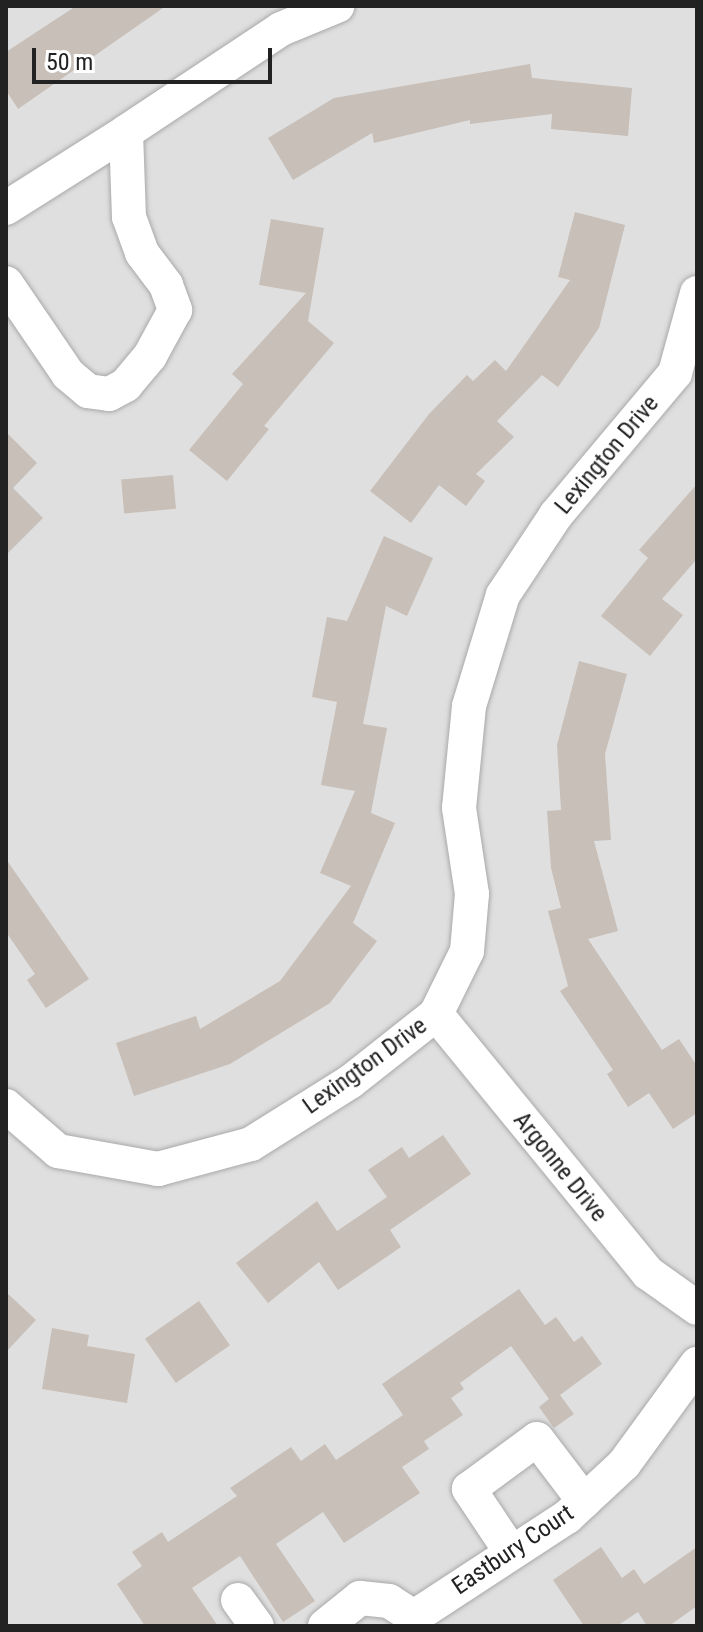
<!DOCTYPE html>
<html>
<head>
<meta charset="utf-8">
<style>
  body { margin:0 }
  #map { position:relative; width:703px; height:1632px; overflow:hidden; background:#f2efe9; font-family:"Roboto Condensed",sans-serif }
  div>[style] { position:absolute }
  .residential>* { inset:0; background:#e0dfdf; transform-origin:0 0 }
  .building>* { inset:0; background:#c7bfb8; transform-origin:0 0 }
  .roads { filter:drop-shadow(0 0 2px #a9a9a9) drop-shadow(0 0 2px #a9a9a9) }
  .minor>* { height:34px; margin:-17px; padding:0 17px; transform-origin:17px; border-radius:17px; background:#fff }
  span { translate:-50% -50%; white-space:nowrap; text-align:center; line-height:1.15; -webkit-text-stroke:6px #fff; paint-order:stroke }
  .street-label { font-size:24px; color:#222 }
  .frame { position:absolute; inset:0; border:8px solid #222; pointer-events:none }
  .scale { position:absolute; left:32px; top:48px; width:240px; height:36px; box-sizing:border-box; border:4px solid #222; border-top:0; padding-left:10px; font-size:24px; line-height:28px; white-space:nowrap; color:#222; -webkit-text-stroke:6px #fff; paint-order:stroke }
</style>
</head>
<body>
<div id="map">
  <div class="residential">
    <i style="left:6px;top:6px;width:691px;height:1620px"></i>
  </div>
  <div class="building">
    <i style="clip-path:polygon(76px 6px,166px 6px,18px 109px,6px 90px,6px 52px)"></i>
    <i style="clip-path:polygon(530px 64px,532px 78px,632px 88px,628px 136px,551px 129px,552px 114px,470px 124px,470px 120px,374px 143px,372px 133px,293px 180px,268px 138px,334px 98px)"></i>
    <i style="clip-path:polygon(575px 212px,625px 225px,599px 328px,558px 387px,542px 375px,497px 421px,514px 437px,476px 474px,485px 481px,466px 506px,439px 485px,411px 523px,370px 491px,429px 414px,467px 375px,473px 381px,495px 360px,506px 371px,570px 280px,558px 277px)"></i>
    <i style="clip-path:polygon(271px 219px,324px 228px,308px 321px,334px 343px,264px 426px,269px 429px,227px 481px,189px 450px,243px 384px,232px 374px,306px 293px,259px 285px)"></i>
    <i style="clip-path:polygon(6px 432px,37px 463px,13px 488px,43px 518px,6px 555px)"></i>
    <i style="left:173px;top:475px;width:34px;height:52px;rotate:85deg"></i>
    <i style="clip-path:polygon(697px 484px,697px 559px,662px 599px,683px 615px,650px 656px,601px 616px,648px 558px,639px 550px)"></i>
    <i style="clip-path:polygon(384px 536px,433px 558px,407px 616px,386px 606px,363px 724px,387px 728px,371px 813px,395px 823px,353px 923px,377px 941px,330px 1003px,230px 1064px,134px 1096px,116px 1043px,196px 1016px,200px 1029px,280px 981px,351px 886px,320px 873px,355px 791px,321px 785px,337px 702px,312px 697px,327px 617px,347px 621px)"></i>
    <i style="clip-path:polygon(579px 661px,627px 674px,605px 754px,611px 840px,594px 841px,618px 931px,588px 939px,662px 1050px,679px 1039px,697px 1066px,697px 1113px,673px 1129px,649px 1093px,628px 1107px,607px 1074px,613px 1070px,560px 991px,568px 986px,548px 911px,561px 908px,551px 868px,547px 811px,561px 810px,557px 745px)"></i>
    <i style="clip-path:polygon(6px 859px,89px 979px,46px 1008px,27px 980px,35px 974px,6px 932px)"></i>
    <i style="clip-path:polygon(443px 1135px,471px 1174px,390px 1230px,401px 1247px,338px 1290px,319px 1262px,268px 1303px,236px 1263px,317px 1201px,337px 1231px,387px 1197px,368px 1170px,402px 1147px,409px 1158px)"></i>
    <i style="clip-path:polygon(519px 1289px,545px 1325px,556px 1317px,574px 1342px,582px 1336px,602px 1364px,560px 1395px,574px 1414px,554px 1428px,539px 1407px,549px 1399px,511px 1346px,460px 1383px,464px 1389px,451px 1398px,463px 1415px,424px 1441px,429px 1449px,402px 1467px,420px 1493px,344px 1543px,323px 1512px,276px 1544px,315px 1601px,283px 1622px,240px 1556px,192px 1588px,218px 1626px,145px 1626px,117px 1584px,142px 1566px,132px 1552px,162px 1532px,168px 1542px,237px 1496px,230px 1488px,291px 1447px,301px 1461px,325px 1444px,336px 1460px,403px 1415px,382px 1384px)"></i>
    <i style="clip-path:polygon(6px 1292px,36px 1320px,6px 1352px)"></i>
    <i style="left:199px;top:1301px;width:54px;height:66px;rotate:55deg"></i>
    <i style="clip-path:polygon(52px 1328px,89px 1335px,87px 1346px,135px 1354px,127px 1403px,42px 1389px)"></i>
    <i style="clip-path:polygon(601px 1547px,622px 1578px,634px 1569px,644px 1584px,697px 1547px,697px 1606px,669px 1626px,647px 1626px,638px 1612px,617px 1626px,584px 1626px,553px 1580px)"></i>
  </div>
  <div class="roads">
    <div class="minor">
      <i style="left:126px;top:132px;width:186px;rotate:-33.6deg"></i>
      <i style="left:281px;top:29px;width:61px;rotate:-22.3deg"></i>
      <i style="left:6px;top:208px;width:142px;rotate:-32.3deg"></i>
      <i style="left:126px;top:132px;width:85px;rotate:88deg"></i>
      <i style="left:129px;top:217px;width:38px;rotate:70deg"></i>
      <i style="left:142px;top:253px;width:40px;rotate:53deg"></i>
      <i style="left:166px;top:285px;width:27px;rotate:70deg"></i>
      <i style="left:175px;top:310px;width:52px;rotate:118.5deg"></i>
      <i style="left:150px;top:356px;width:38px;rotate:130deg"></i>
      <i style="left:126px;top:385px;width:19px;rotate:152deg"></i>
      <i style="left:109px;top:394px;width:21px;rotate:-172deg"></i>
      <i style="left:88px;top:391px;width:26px;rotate:-140deg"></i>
      <i style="left:68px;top:374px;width:110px;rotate:-124.3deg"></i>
      <i style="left:436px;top:1014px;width:335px;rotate:50.7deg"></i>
      <i style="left:648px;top:1273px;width:60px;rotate:35.5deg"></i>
      <i style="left:6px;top:1106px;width:69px;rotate:40.9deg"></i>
      <i style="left:58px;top:1151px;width:102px;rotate:10.2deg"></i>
      <i style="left:158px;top:1169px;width:96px;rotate:-15deg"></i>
      <i style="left:251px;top:1144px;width:117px;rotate:-32.1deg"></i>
      <i style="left:350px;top:1082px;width:110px;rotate:-38.3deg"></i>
      <i style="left:436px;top:1014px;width:70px;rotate:-63.8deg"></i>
      <i style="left:467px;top:951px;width:57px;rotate:-85deg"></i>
      <i style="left:472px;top:894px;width:87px;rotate:-98.6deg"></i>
      <i style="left:459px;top:808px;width:102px;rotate:-84.4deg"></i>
      <i style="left:469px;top:706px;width:116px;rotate:-73deg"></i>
      <i style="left:503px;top:595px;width:96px;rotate:-56.5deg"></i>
      <i style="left:556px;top:515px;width:185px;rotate:-50deg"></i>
      <i style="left:675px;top:373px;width:83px;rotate:-74.6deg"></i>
      <i style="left:511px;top:1552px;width:76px;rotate:-123.7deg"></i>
      <i style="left:469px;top:1489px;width:84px;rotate:-36.3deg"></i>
      <i style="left:537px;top:1439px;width:78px;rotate:52.8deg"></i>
      <i style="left:238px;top:1600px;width:32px;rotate:54deg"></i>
      <i style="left:325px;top:1626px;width:45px;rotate:-38.7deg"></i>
      <i style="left:360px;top:1598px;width:29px;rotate:6deg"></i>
      <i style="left:389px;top:1601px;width:30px;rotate:33deg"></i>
      <i style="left:411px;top:1626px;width:9px;rotate:-72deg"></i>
      <i style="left:414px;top:1617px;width:183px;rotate:-33.2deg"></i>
      <i style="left:567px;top:1517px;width:78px;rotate:-42.9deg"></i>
      <i style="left:624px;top:1464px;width:124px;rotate:-53.9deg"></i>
    </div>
  </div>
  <div class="street-label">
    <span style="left:607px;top:455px;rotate:-50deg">Lexington Drive</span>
    <span style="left:365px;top:1066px;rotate:-36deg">Lexington Drive</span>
    <span style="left:560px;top:1167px;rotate:51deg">Argonne Drive</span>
    <span style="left:513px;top:1550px;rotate:-34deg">Eastbury Court</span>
  </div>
  <div class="frame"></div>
  <div class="scale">50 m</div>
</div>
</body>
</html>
